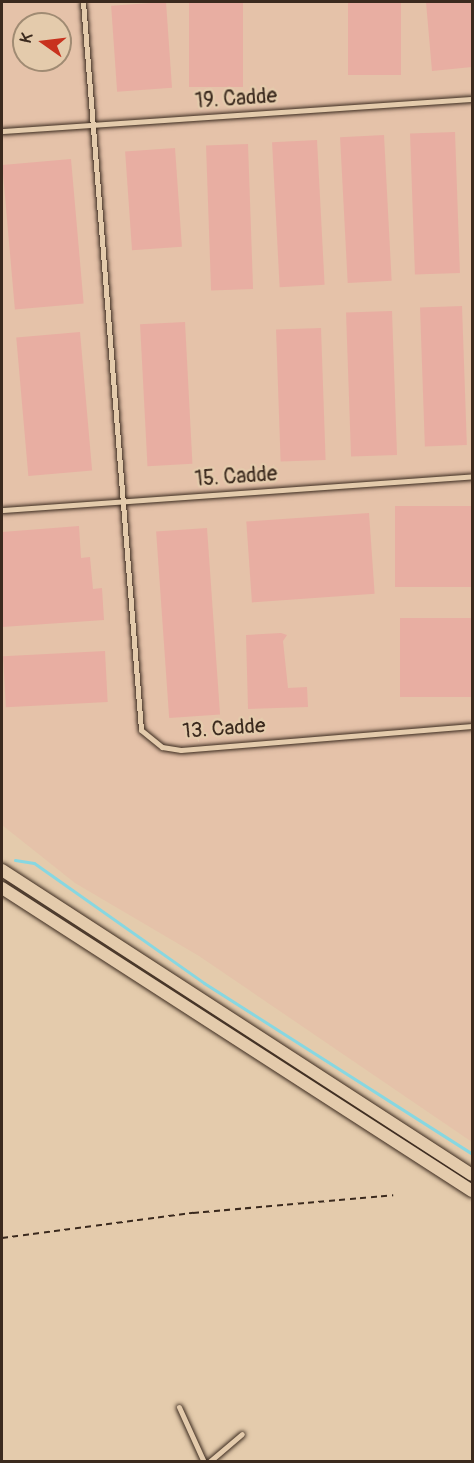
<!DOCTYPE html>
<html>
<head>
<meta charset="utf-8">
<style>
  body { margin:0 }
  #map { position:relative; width:474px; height:1463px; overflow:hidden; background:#e4cbac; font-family:Pangolin,sans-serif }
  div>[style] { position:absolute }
  .built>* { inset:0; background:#e5c2a9 }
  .stream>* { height:3px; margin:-1.5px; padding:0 1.5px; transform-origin:1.5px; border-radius:1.5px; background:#87d7e1 }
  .building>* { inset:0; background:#e8aea2; transform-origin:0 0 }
  .path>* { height:2px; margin-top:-1px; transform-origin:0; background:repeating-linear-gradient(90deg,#3b2a1e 0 6px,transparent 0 10.5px) }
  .roads { filter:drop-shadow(0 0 2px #3b2a1e) drop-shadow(0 0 2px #3b2a1e) }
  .service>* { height:5px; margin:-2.5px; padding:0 2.5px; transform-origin:2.5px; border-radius:2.5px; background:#e4cbac }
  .tertiary>* { height:12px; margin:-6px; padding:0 6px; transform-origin:6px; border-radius:6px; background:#e4cbac }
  span { translate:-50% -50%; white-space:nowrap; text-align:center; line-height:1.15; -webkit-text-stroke:4.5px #e4cbac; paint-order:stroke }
  .street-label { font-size:21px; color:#3b2a1e }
  .frame { position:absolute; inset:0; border:3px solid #3b2a1e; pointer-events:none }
  .north { position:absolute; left:12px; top:12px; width:60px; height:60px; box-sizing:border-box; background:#e4cbac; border:2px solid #a08b73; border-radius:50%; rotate:284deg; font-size:16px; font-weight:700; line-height:24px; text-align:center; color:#3b2a1e }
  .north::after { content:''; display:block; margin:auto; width:21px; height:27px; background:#c8321e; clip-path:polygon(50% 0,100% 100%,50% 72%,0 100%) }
</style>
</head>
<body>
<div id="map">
  <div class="built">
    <i style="clip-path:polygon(evenodd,2px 2px,472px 2px,472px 1142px,199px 956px,75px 883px,2px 825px,2px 2px,24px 24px,60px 24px,60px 60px,24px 60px,24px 24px)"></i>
  </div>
  <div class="stream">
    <i style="left:15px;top:860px;width:19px;rotate:9deg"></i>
    <i style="left:34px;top:863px;width:208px;rotate:35.2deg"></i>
    <i style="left:204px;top:983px;width:318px;rotate:32.5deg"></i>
  </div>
  <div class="building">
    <i style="left:166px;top:2px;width:86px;height:55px;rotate:86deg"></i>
    <i style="left:189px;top:2px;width:54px;height:85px"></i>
    <i style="left:348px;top:2px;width:53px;height:73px"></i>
    <i style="clip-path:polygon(426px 2px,472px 2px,472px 67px,432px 71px)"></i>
    <i style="left:455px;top:132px;width:141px;height:45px;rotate:88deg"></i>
    <i style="left:384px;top:135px;width:146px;height:44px;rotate:87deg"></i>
    <i style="left:317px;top:140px;width:145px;height:45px;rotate:87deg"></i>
    <i style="left:248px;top:144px;width:145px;height:42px;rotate:88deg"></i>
    <i style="left:175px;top:148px;width:99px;height:50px;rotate:86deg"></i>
    <i style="left:71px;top:159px;width:145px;height:69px;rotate:85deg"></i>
    <i style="left:462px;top:306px;width:139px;height:42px;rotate:88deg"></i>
    <i style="left:392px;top:311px;width:144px;height:46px;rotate:88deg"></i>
    <i style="left:185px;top:322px;width:142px;height:45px;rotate:87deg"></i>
    <i style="left:321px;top:328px;width:132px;height:45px;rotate:88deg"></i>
    <i style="left:80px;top:332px;width:139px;height:64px;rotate:85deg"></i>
    <i style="left:472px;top:506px;width:81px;height:77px;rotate:90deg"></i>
    <i style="left:369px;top:513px;width:81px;height:123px;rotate:86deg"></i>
    <i style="clip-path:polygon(79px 526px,81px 558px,90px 557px,93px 589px,102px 588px,104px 620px,2px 627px,2px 532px)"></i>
    <i style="left:207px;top:528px;width:187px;height:51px;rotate:86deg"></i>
    <i style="left:472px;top:618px;width:79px;height:72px;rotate:90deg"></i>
    <i style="clip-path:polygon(281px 633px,287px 635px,283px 641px,288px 688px,307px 687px,308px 707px,248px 709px,246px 635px)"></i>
    <i style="left:105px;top:651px;width:51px;height:102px;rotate:87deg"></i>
  </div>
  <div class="path">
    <i style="left:2px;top:1238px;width:193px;rotate:-7.5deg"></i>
    <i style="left:193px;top:1213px;width:201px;rotate:-5.1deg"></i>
  </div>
  <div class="roads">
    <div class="service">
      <i style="left:83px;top:2px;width:730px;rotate:85.44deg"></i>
      <i style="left:141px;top:730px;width:27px;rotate:39deg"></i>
      <i style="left:162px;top:747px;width:19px;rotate:9deg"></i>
      <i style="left:181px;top:750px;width:292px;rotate:-4.7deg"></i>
      <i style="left:2px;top:131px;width:471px;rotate:-3.9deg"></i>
      <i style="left:2px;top:510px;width:471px;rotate:-4.1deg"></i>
      <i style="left:179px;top:1407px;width:60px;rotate:65.6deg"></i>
      <i style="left:209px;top:1462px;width:43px;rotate:-40.3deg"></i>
    </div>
    <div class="tertiary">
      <i style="left:2px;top:870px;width:560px;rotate:32.98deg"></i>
      <i style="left:2px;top:888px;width:559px;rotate:32.81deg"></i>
    </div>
  </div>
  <div class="street-label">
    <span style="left:236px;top:99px;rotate:-4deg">19. Cadde</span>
    <span style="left:236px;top:477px;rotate:-4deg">15. Cadde</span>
    <span style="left:224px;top:729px;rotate:-4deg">13. Cadde</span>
  </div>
  <div class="frame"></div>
  <div class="north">K</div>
</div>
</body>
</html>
